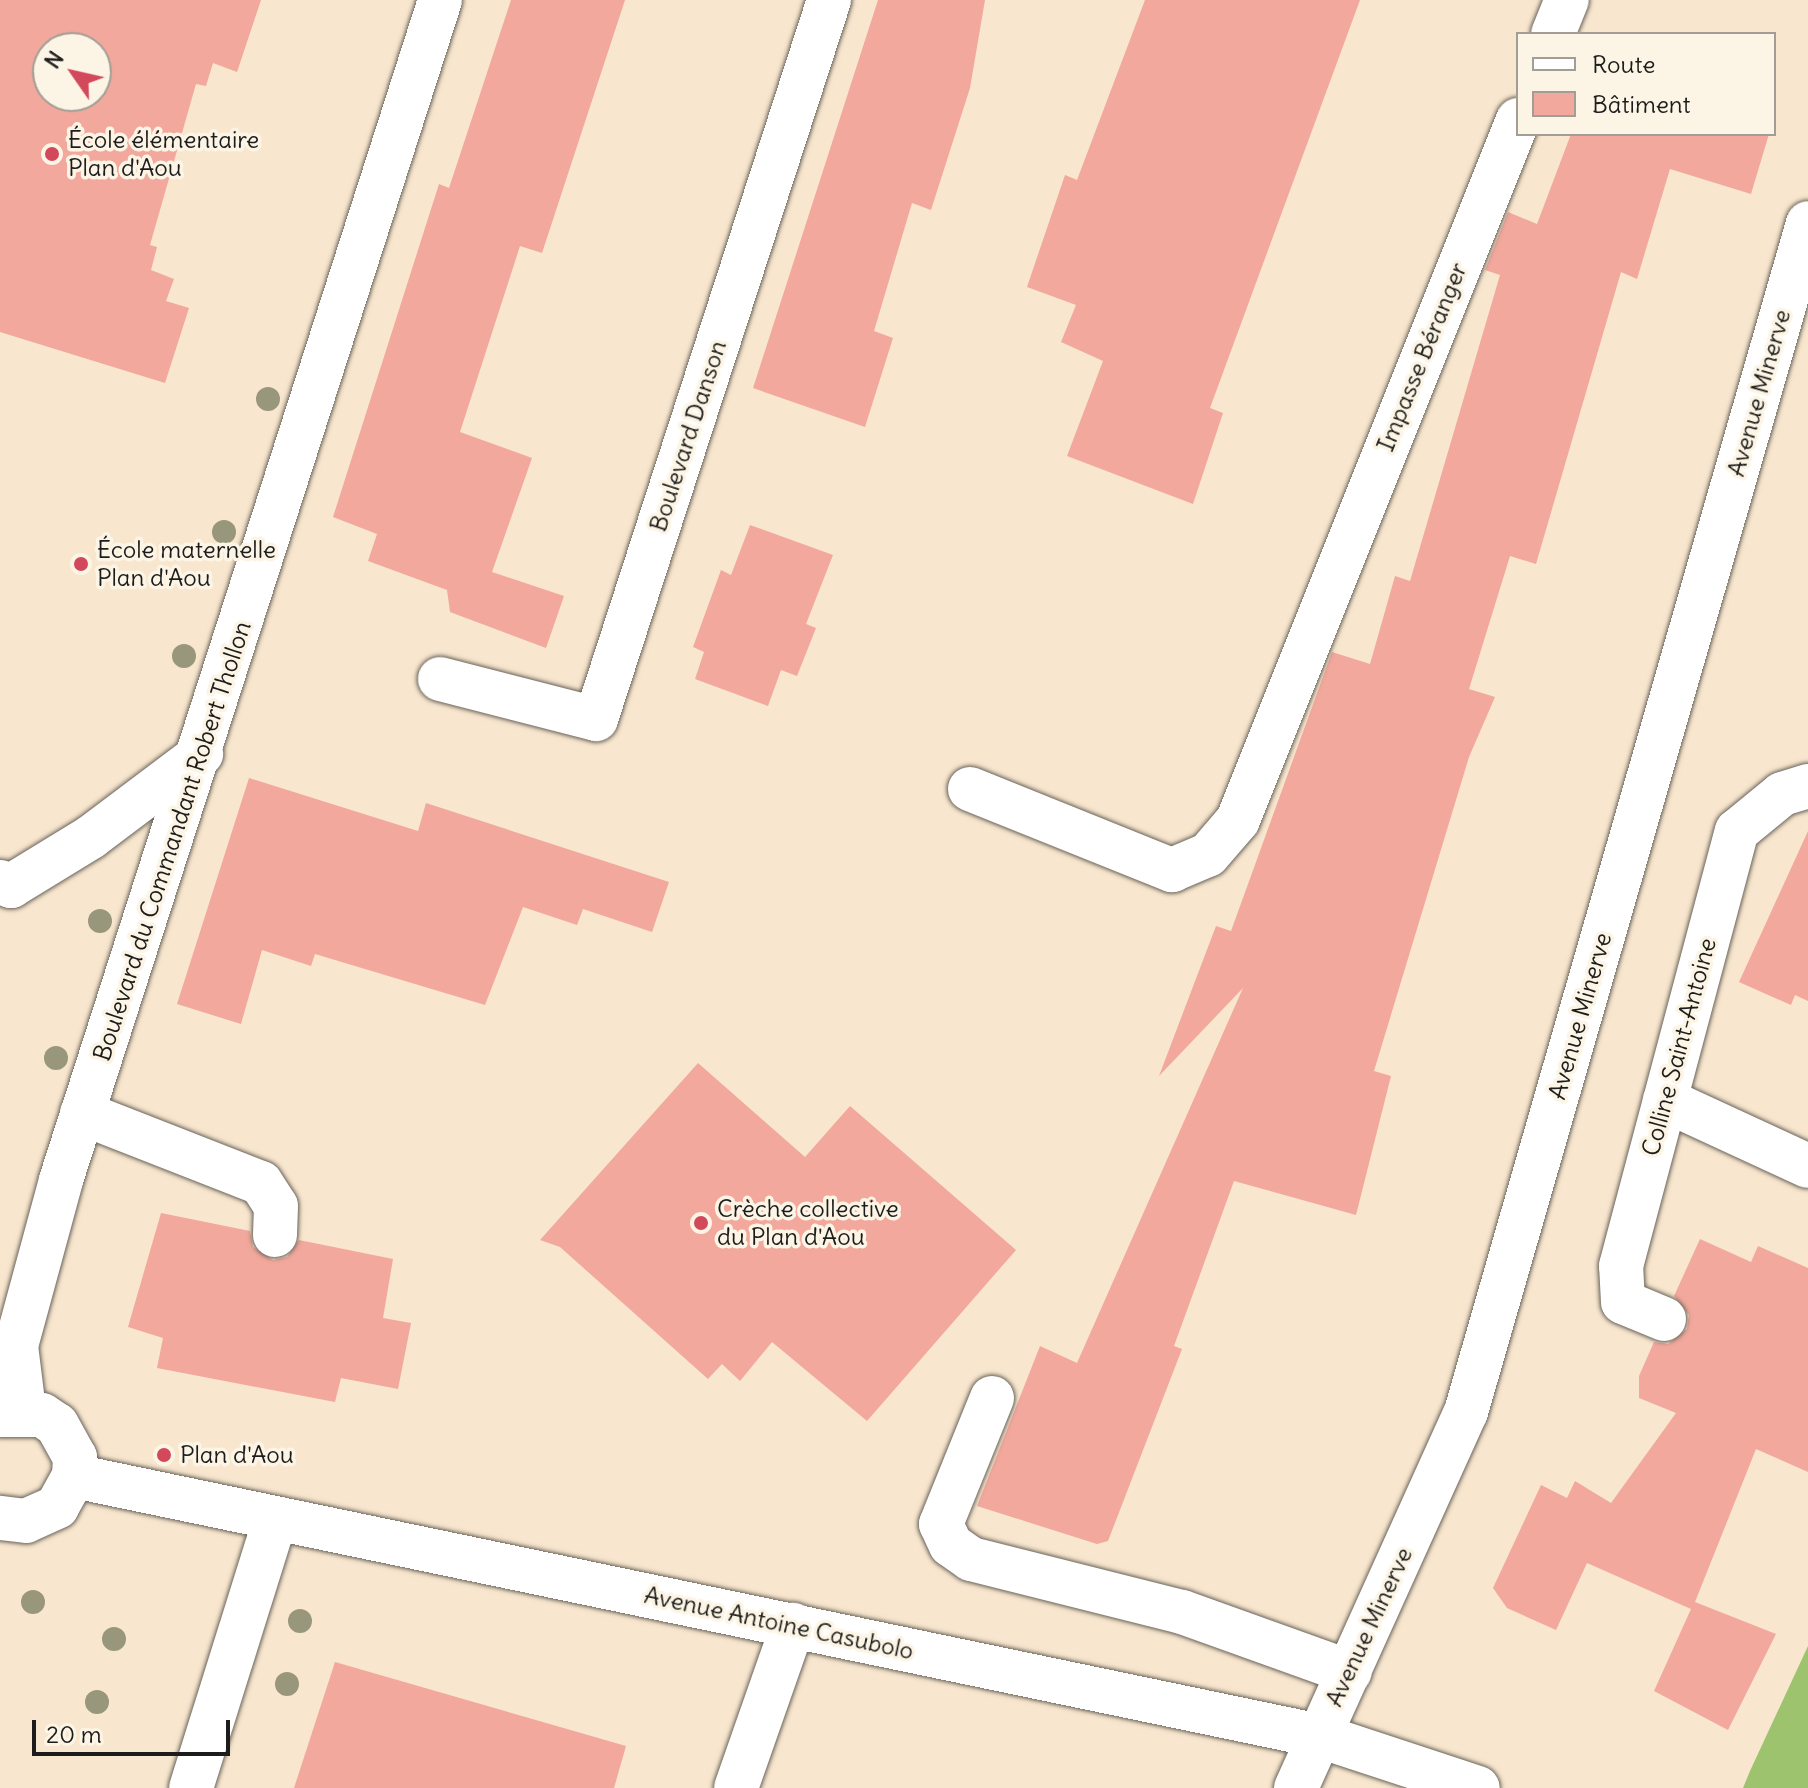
<!DOCTYPE html>
<html>
<head>
<meta charset="utf-8">
<style>
  body { margin:0 }
  #map { position:relative; width:1808px; height:1788px; overflow:hidden; background:#f8e6ce; font-family:Delius,sans-serif }
  div>[style] { position:absolute }
  .green>* { inset:0; background:#9ec36e }
  .building>* { inset:0; background:#f2a89c }
  .roads { filter:drop-shadow(0 0 2px #69635a) drop-shadow(0 0 2px #69635a) }
  .minor>* { height:44px; margin:-22px; padding:0 22px; transform-origin:22px; border-radius:22px; background:#fff }
  .trees>* { width:24px; height:24px; margin:-12px; border-radius:50%; background:#98977c }
  .dots>* { width:22px; height:22px; translate:-50% -50%; box-sizing:border-box; border:4px solid #fcf5e5; border-radius:50% }
  span { translate:-50% -50%; white-space:nowrap; text-align:center; line-height:1.15; -webkit-text-stroke:7px #fcf5e5; paint-order:stroke }
  .poi-label { font-size:24px; color:#1c1c1c }
  .left { translate:0 -50%; text-align:left }
  .street-label { font-size:24px; color:#1c1c1c }
  .legend { position:absolute; left:1516px; top:32px; width:260px; height:104px; box-sizing:border-box; background:#fcf5e5; border:2px solid #a29e95; margin:0; padding:10px 14px; list-style:none; font-size:24px; color:#1c1c1c }
  .legend li { display:flex; align-items:center; gap:16px; height:40px }
  .legend b { width:40px; border:2px solid #a29e95 }
  .north { position:absolute; left:32px; top:32px; width:80px; height:80px; box-sizing:border-box; background:#fcf5e5; border:2px solid #a29e95; border-radius:50%; rotate:304deg; font-size:22px; font-weight:700; line-height:32px; text-align:center; color:#1c1c1c }
  .north::after { content:''; display:block; margin:auto; width:28px; height:36px; background:#d1495b; clip-path:polygon(50% 0,100% 100%,50% 72%,0 100%) }
  .scale { position:absolute; left:32px; top:1720px; width:198px; height:36px; box-sizing:border-box; border:4px solid #1c1c1c; border-top:0; padding-left:10px; font-size:24px; line-height:28px; white-space:nowrap; color:#1c1c1c; -webkit-text-stroke:6px #fcf5e5; paint-order:stroke }
</style>
</head>
<body>
<div id="map">
  <div class="green">
    <i style="clip-path:polygon(1808px 1646px,1808px 1788px,1743px 1788px,1750px 1771px)"></i>
  </div>
  <div class="building">
    <i style="clip-path:polygon(evenodd,0 0,261px 0,237px 72px,213px 63px,206px 86px,196px 84px,150px 245px,157px 247px,151px 270px,174px 279px,166px 301px,189px 308px,165px 383px,0 332px,0 0,48px 48px,96px 48px,96px 96px,48px 96px,48px 48px)"></i>
    <i style="clip-path:polygon(511px 0,625px 0,542px 253px,520px 246px,460px 432px,532px 458px,492px 572px,564px 596px,546px 648px,450px 612px,447px 590px,368px 561px,377px 534px,333px 517px,439px 184px,449px 188px)"></i>
    <i style="clip-path:polygon(878px 0,985px 0,970px 88px,931px 210px,912px 203px,874px 331px,893px 338px,865px 427px,753px 388px)"></i>
    <i style="clip-path:polygon(1145px 0,1360px 0,1210px 408px,1223px 413px,1193px 504px,1067px 456px,1103px 361px,1061px 342px,1076px 305px,1027px 287px,1065px 175px,1077px 180px)"></i>
    <i style="clip-path:polygon(1571px 134px,1769px 134px,1751px 194px,1670px 169px,1637px 279px,1621px 272px,1536px 564px,1510px 556px,1469px 689px,1495px 697px,1469px 757px,1374px 1071px,1391px 1076px,1356px 1215px,1234px 1181px,1174px 1346px,1182px 1349px,1108px 1541px,1097px 1544px,977px 1506px,1040px 1346px,1077px 1363px,1243px 988px,1159px 1076px,1216px 926px,1231px 931px,1332px 652px,1370px 664px,1395px 576px,1410px 581px,1500px 275px,1485px 270px,1508px 212px,1537px 224px)"></i>
    <i style="clip-path:polygon(750px 525px,833px 555px,806px 624px,816px 628px,797px 676px,781px 670px,768px 706px,695px 679px,704px 652px,693px 647px,721px 570px,731px 575px)"></i>
    <i style="clip-path:polygon(249px 778px,418px 831px,426px 803px,669px 882px,652px 932px,583px 909px,577px 925px,523px 907px,485px 1005px,315px 954px,311px 966px,262px 950px,241px 1024px,177px 1004px)"></i>
    <i style="clip-path:polygon(1808px 831px,1808px 1001px,1795px 995px,1791px 1005px,1739px 982px)"></i>
    <i style="clip-path:polygon(698px 1063px,805px 1157px,850px 1106px,1016px 1250px,867px 1421px,772px 1342px,740px 1381px,722px 1364px,708px 1379px,560px 1247px,540px 1240px)"></i>
    <i style="clip-path:polygon(161px 1213px,250px 1231px,253px 1247px,273px 1260px,287px 1257px,299px 1240px,393px 1259px,383px 1318px,411px 1323px,398px 1389px,341px 1378px,335px 1402px,157px 1368px,163px 1338px,128px 1327px)"></i>
    <i style="clip-path:polygon(1700px 1239px,1751px 1262px,1758px 1246px,1808px 1268px,1808px 1472px,1756px 1449px,1695px 1602px,1776px 1634px,1728px 1730px,1654px 1691px,1691px 1609px,1587px 1563px,1556px 1630px,1507px 1608px,1493px 1588px,1541px 1485px,1567px 1498px,1575px 1481px,1611px 1503px,1676px 1413px,1639px 1398px,1639px 1376px,1654px 1342px,1668px 1344px,1687px 1329px,1689px 1315px,1674px 1296px)"></i>
    <i style="clip-path:polygon(335px 1662px,626px 1746px,614px 1788px,294px 1788px)"></i>
  </div>
  <div class="roads">
    <div class="minor">
      <i style="left:1553px;top:34px;width:37px;rotate:-68deg"></i>
      <i style="left:440px;top:679px;width:161px;rotate:14.4deg"></i>
      <i style="left:596px;top:719px;width:756px;rotate:-72.04deg"></i>
      <i style="left:970px;top:789px;width:218px;rotate:21.9deg"></i>
      <i style="left:1172px;top:870px;width:39px;rotate:-23deg"></i>
      <i style="left:1208px;top:855px;width:46px;rotate:-49.4deg"></i>
      <i style="left:1238px;top:820px;width:754px;rotate:-68.2deg"></i>
      <i style="left:0;top:882px;width:12px;rotate:20deg"></i>
      <i style="left:11px;top:886px;width:94px;rotate:-31.5deg"></i>
      <i style="left:91px;top:837px;width:138px;rotate:-37deg"></i>
      <i style="left:1665px;top:1100px;width:157px;rotate:24.8deg"></i>
      <i style="left:82px;top:1113px;width:192px;rotate:21.4deg"></i>
      <i style="left:261px;top:1183px;width:27px;rotate:57deg"></i>
      <i style="left:276px;top:1206px;width:29px;rotate:92deg"></i>
      <i style="left:1664px;top:1319px;width:44px;rotate:-157.5deg"></i>
      <i style="left:1623px;top:1302px;width:36px;rotate:-93deg"></i>
      <i style="left:1621px;top:1266px;width:450px;rotate:-75.1deg"></i>
      <i style="left:1737px;top:831px;width:58px;rotate:-39.4deg"></i>
      <i style="left:1782px;top:794px;width:27px;rotate:-17deg"></i>
      <i style="left:992px;top:1398px;width:136px;rotate:112deg"></i>
      <i style="left:941px;top:1524px;width:23px;rotate:65deg"></i>
      <i style="left:951px;top:1545px;width:24px;rotate:35deg"></i>
      <i style="left:971px;top:1559px;width:218px;rotate:14.1deg"></i>
      <i style="left:1182px;top:1612px;width:178px;rotate:19.7deg"></i>
      <i style="left:24px;top:1410px;width:64px;rotate:-97.1deg"></i>
      <i style="left:16px;top:1346px;width:172px;rotate:-74.8deg"></i>
      <i style="left:61px;top:1180px;width:1239px;rotate:-72.19deg"></i>
      <i style="left:0;top:1415px;width:42px"></i>
      <i style="left:42px;top:1415px;width:18px;rotate:34deg"></i>
      <i style="left:57px;top:1425px;width:37px;rotate:61deg"></i>
      <i style="left:75px;top:1457px;width:19px;rotate:93deg"></i>
      <i style="left:74px;top:1476px;width:35px;rotate:119deg"></i>
      <i style="left:57px;top:1507px;width:34px;rotate:156deg"></i>
      <i style="left:26px;top:1521px;width:26px;rotate:-173deg"></i>
      <i style="left:74px;top:1476px;width:1273px;rotate:11.79deg"></i>
      <i style="left:1320px;top:1736px;width:166px;rotate:18.2deg"></i>
      <i style="left:191px;top:1788px;width:281px;rotate:-72.6deg"></i>
      <i style="left:736px;top:1788px;width:173px;rotate:-70.7deg"></i>
      <i style="left:1296px;top:1788px;width:413px;rotate:-65.7deg"></i>
      <i style="left:1466px;top:1412px;width:1237px;rotate:-73.95deg"></i>
    </div>
  </div>
  <div class="trees">
    <i style="left:268px;top:399px"></i>
    <i style="left:224px;top:532px"></i>
    <i style="left:184px;top:656px"></i>
    <i style="left:100px;top:921px"></i>
    <i style="left:56px;top:1058px"></i>
    <i style="left:33px;top:1602px"></i>
    <i style="left:300px;top:1621px"></i>
    <i style="left:114px;top:1639px"></i>
    <i style="left:287px;top:1684px"></i>
    <i style="left:97px;top:1702px"></i>
  </div>
  <div class="dots">
    <i style="left:52px;top:154px;background:#d1495b"></i>
    <i style="left:81px;top:564px;background:#d1495b"></i>
    <i style="left:701px;top:1223px;background:#d1495b"></i>
    <i style="left:164px;top:1455px;background:#d1495b"></i>
  </div>
  <div class="poi-label">
    <span class="left" style="left:68px;top:154px">École élémentaire<br>Plan d'Aou</span>
    <span class="left" style="left:97px;top:564px">École maternelle<br>Plan d'Aou</span>
    <span class="left" style="left:717px;top:1223px">Crèche collective<br>du Plan d'Aou</span>
    <span class="left" style="left:180px;top:1455px">Plan d'Aou</span>
  </div>
  <div class="street-label">
    <span style="left:1422px;top:357px;rotate:-68deg">Impasse Béranger</span>
    <span style="left:1759px;top:393px;rotate:-74deg">Avenue Minerve</span>
    <span style="left:688px;top:436px;rotate:-72deg">Boulevard Danson</span>
    <span style="left:172px;top:841px;rotate:-72deg">Boulevard du Commandant Robert Thollon</span>
    <span style="left:1580px;top:1016px;rotate:-74deg">Avenue Minerve</span>
    <span style="left:1679px;top:1047px;rotate:-75deg">Colline Saint-Antoine</span>
    <span style="left:779px;top:1623px;rotate:12deg">Avenue Antoine Casubolo</span>
    <span style="left:1369px;top:1627px;rotate:-65deg">Avenue Minerve</span>
  </div>
  <ul class="legend">
  <li><b style="height:10px;background:#fff"></b>Route</li>
  <li><b style="height:22px;background:#f2a89c"></b>Bâtiment</li>
  </ul>
  <div class="north">N</div>
  <div class="scale">20 m</div>
</div>
</body>
</html>
